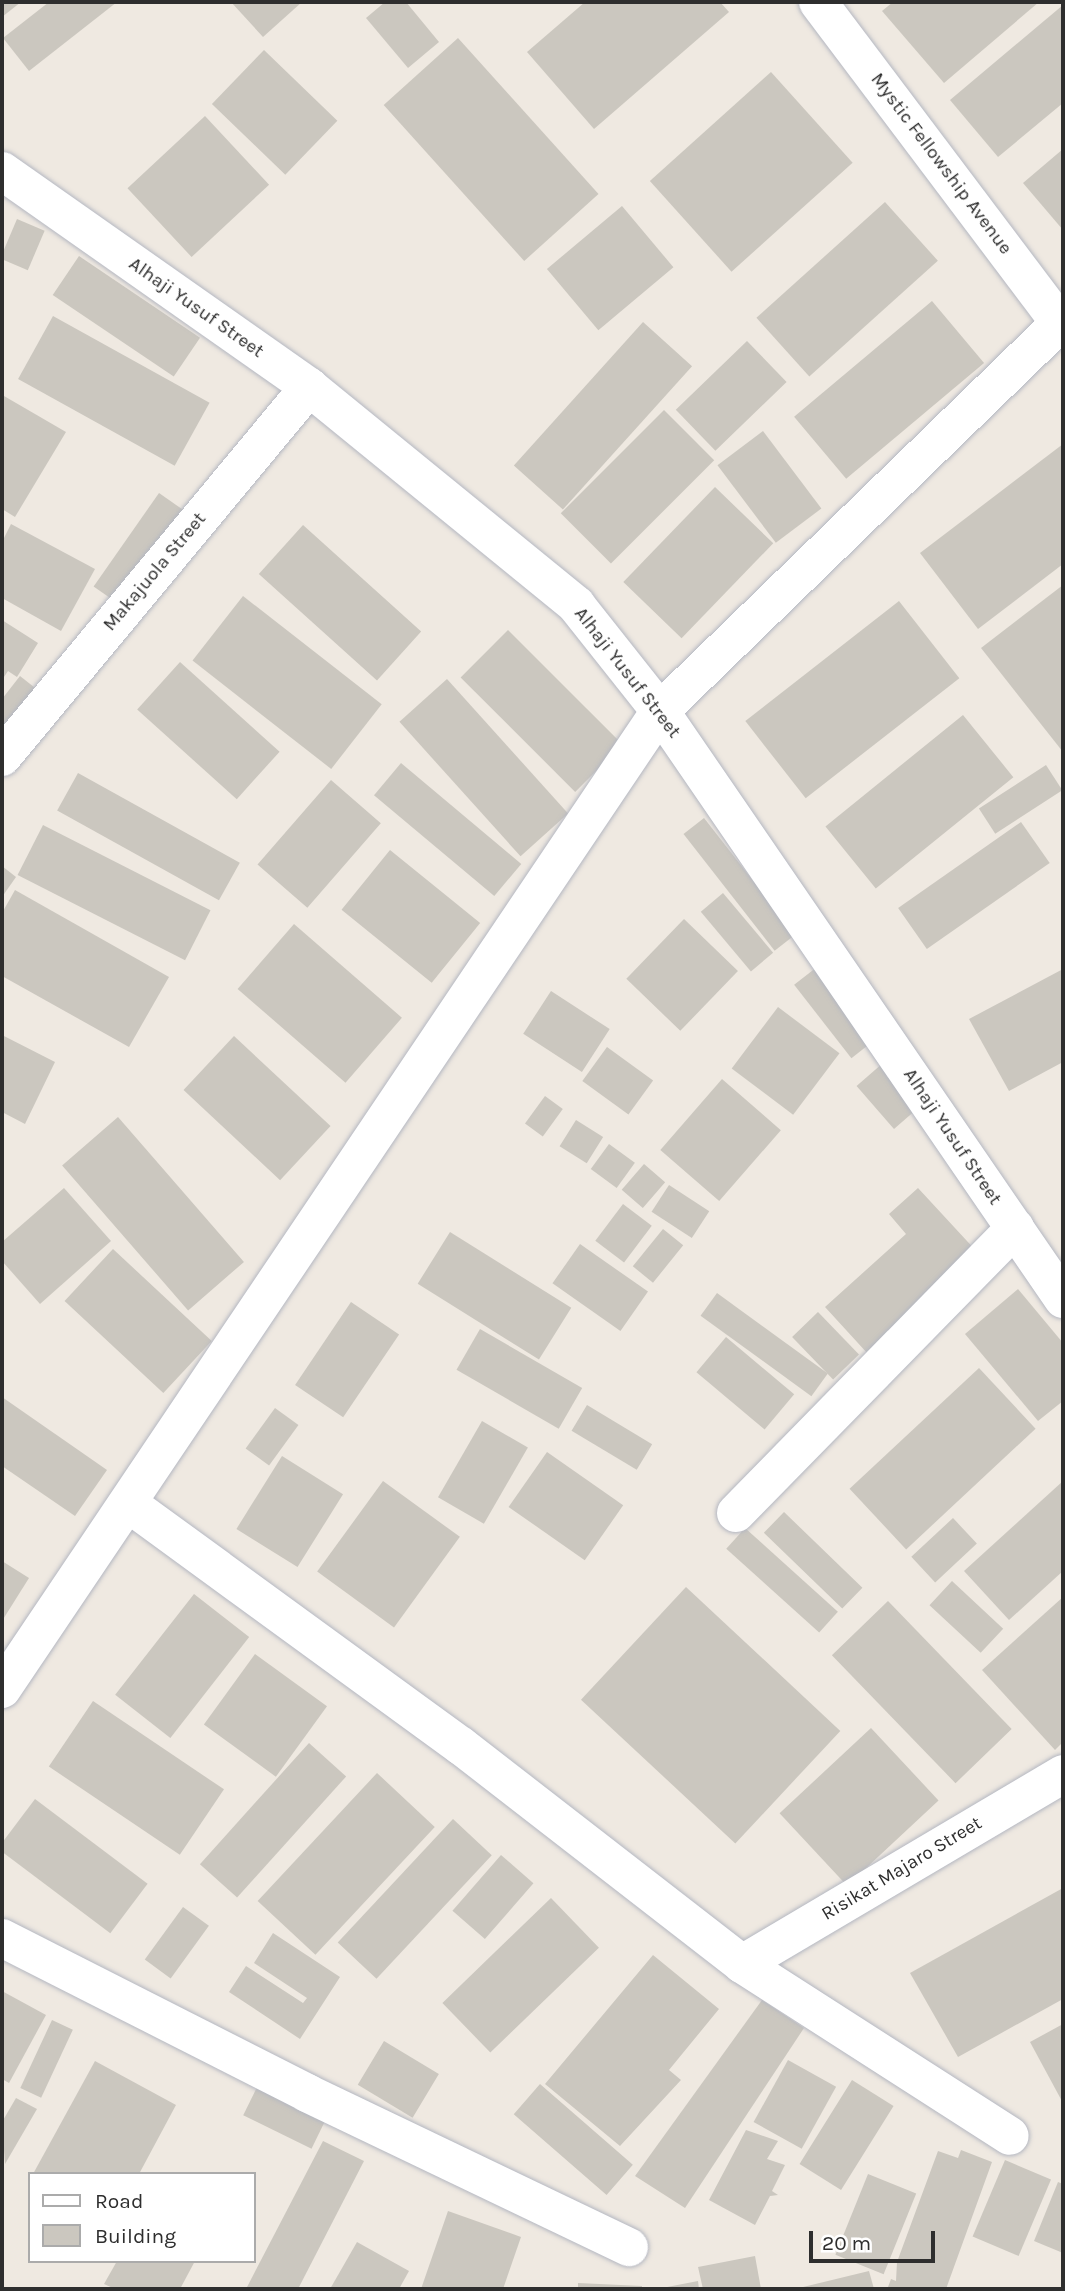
<!DOCTYPE html>
<html>
<head>
<meta charset="utf-8">
<style>
  body { margin:0 }
  #map { position:relative; width:1065px; height:2291px; overflow:hidden; background:#efe9e1; font-family:Karla,sans-serif }
  div>[style] { position:absolute }
  .building>* { inset:0; background:#cbc7bf; transform-origin:0 0 }
  .roads { filter:drop-shadow(0 0 2px #b4b7c1) drop-shadow(0 0 2px #b4b7c1) }
  .minor>* { height:38px; margin:-19px; padding:0 19px; transform-origin:19px; border-radius:19px; background:#fff }
  span { translate:-50% -50%; white-space:nowrap; text-align:center; line-height:1.15; -webkit-text-stroke:5px #fff; paint-order:stroke }
  .street-label { font-size:19px; color:#2e2e2e }
  .frame { position:absolute; inset:0; border:4px solid #2e2e2e; pointer-events:none }
  .legend { position:absolute; left:28px; top:2172px; width:228px; height:91px; box-sizing:border-box; background:#fff; border:2px solid #ababab; margin:0; padding:9px 12px; list-style:none; font-size:21px; color:#2e2e2e }
  .legend li { display:flex; align-items:center; gap:14px; height:35px }
  .legend b { width:35px; border:2px solid #ababab }
  .scale { position:absolute; left:809px; top:2231px; width:126px; height:32px; box-sizing:border-box; border:4px solid #2e2e2e; border-top:0; padding-left:9px; font-size:21px; line-height:24px; white-space:nowrap; color:#2e2e2e; -webkit-text-stroke:5px #fff; paint-order:stroke }
</style>
</head>
<body>
<div id="map">
  <div class="building">
    <i style="clip-path:polygon(2px 2px,21px 2px,2px 17px)"></i>
    <i style="clip-path:polygon(49px 2px,117px 2px,29px 71px,3px 38px)"></i>
    <i style="clip-path:polygon(231px 2px,302px 2px,263px 37px)"></i>
    <i style="clip-path:polygon(385px 2px,406px 2px,439px 42px,408px 68px,366px 18px)"></i>
    <i style="clip-path:polygon(585px 2px,720px 2px,729px 12px,594px 129px,527px 52px)"></i>
    <i style="clip-path:polygon(893px 2px,1039px 2px,944px 83px,882px 11px)"></i>
    <i style="clip-path:polygon(1063px 5px,1063px 103px,998px 157px,950px 100px)"></i>
    <i style="left:458px;top:38px;width:210px;height:100px;rotate:48deg"></i>
    <i style="left:264px;top:50px;width:102px;height:75px;rotate:44deg"></i>
    <i style="left:771px;top:72px;width:122px;height:163px;rotate:48deg"></i>
    <i style="left:205px;top:116px;width:94px;height:106px;rotate:47deg"></i>
    <i style="clip-path:polygon(1063px 149px,1063px 230px,1023px 183px)"></i>
    <i style="left:885px;top:202px;width:79px;height:173px;rotate:48deg"></i>
    <i style="left:622px;top:206px;width:80px;height:98px;rotate:50deg"></i>
    <i style="left:17px;top:219px;width:30px;height:43px;rotate:23deg"></i>
    <i style="left:79px;top:256px;width:146px;height:47px;rotate:34deg"></i>
    <i style="left:932px;top:301px;width:81px;height:180px;rotate:50deg"></i>
    <i style="left:53px;top:316px;width:179px;height:72px;rotate:29deg"></i>
    <i style="left:643px;top:322px;width:66px;height:193px;rotate:42deg"></i>
    <i style="left:747px;top:341px;width:57px;height:99px;rotate:46deg"></i>
    <i style="clip-path:polygon(4px 396px,66px 432px,15px 517px,2px 509px)"></i>
    <i style="left:664px;top:410px;width:71px;height:146px;rotate:45deg"></i>
    <i style="left:763px;top:431px;width:97px;height:57px;rotate:53deg"></i>
    <i style="clip-path:polygon(1063px 444px,1063px 564px,978px 629px,920px 553px)"></i>
    <i style="left:715px;top:487px;width:81px;height:132px;rotate:44deg"></i>
    <i style="left:159px;top:493px;width:32px;height:114px;rotate:35deg"></i>
    <i style="clip-path:polygon(11px 524px,95px 569px,61px 631px,2px 598px,2px 542px)"></i>
    <i style="left:303px;top:525px;width:159px;height:66px;rotate:42deg"></i>
    <i style="clip-path:polygon(1063px 585px,1063px 752px,981px 648px)"></i>
    <i style="left:243px;top:596px;width:176px;height:82px;rotate:38deg"></i>
    <i style="left:899px;top:601px;width:98px;height:195px;rotate:52deg"></i>
    <i style="clip-path:polygon(2px 620px,38px 643px,17px 677px,8px 671px,2px 680px)"></i>
    <i style="left:508px;top:630px;width:162px;height:67px;rotate:45deg"></i>
    <i style="left:180px;top:662px;width:134px;height:64px;rotate:42deg"></i>
    <i style="clip-path:polygon(20px 676px,44px 695px,2px 733px,2px 699px)"></i>
    <i style="left:447px;top:679px;width:181px;height:64px;rotate:48deg"></i>
    <i style="left:963px;top:715px;width:80px;height:177px;rotate:51deg"></i>
    <i style="left:401px;top:763px;width:157px;height:42px;rotate:40deg"></i>
    <i style="left:1046px;top:765px;width:30px;height:80px;rotate:57deg"></i>
    <i style="left:78px;top:773px;width:185px;height:43px;rotate:29deg"></i>
    <i style="left:331px;top:780px;width:66px;height:112px;rotate:41deg"></i>
    <i style="left:704px;top:818px;width:148px;height:26px;rotate:52deg"></i>
    <i style="left:1021px;top:822px;width:50px;height:150px;rotate:55deg"></i>
    <i style="left:43px;top:825px;width:188px;height:56px;rotate:27deg"></i>
    <i style="left:390px;top:850px;width:116px;height:77px;rotate:39deg"></i>
    <i style="clip-path:polygon(2px 866px,16px 877px,2px 897px)"></i>
    <i style="clip-path:polygon(15px 890px,169px 977px,129px 1047px,2px 976px,2px 913px)"></i>
    <i style="left:723px;top:893px;width:78px;height:29px;rotate:50deg"></i>
    <i style="left:684px;top:919px;width:75px;height:83px;rotate:44deg"></i>
    <i style="left:294px;top:924px;width:143px;height:86px;rotate:41deg"></i>
    <i style="left:817px;top:967px;width:93px;height:29px;rotate:52deg"></i>
    <i style="clip-path:polygon(1063px 969px,1063px 1062px,1009px 1091px,969px 1019px)"></i>
    <i style="left:551px;top:991px;width:70px;height:51px;rotate:33deg"></i>
    <i style="left:778px;top:1007px;width:77px;height:77px;rotate:37deg"></i>
    <i style="clip-path:polygon(2px 1035px,55px 1062px,25px 1124px,2px 1112px)"></i>
    <i style="left:234px;top:1036px;width:132px;height:74px;rotate:43deg"></i>
    <i style="left:607px;top:1047px;width:57px;height:42px;rotate:36deg"></i>
    <i style="left:883px;top:1063px;width:57px;height:35px;rotate:49deg"></i>
    <i style="left:722px;top:1079px;width:78px;height:94px;rotate:41deg"></i>
    <i style="left:545px;top:1096px;width:22px;height:34px;rotate:36deg"></i>
    <i style="left:118px;top:1117px;width:192px;height:74px;rotate:49deg"></i>
    <i style="left:576px;top:1120px;width:32px;height:31px;rotate:32deg"></i>
    <i style="left:609px;top:1144px;width:32px;height:31px;rotate:36deg"></i>
    <i style="left:644px;top:1164px;width:28px;height:34px;rotate:41deg"></i>
    <i style="left:669px;top:1185px;width:48px;height:32px;rotate:33deg"></i>
    <i style="clip-path:polygon(64px 1188px,111px 1241px,40px 1304px,2px 1261px,2px 1242px)"></i>
    <i style="clip-path:polygon(918px 1188px,979px 1254px,868px 1354px,825px 1307px,906px 1234px,889px 1214px)"></i>
    <i style="left:623px;top:1204px;width:36px;height:46px;rotate:37deg"></i>
    <i style="left:663px;top:1229px;width:26px;height:48px;rotate:39deg"></i>
    <i style="left:450px;top:1232px;width:143px;height:61px;rotate:32deg"></i>
    <i style="left:580px;top:1244px;width:83px;height:48px;rotate:35deg"></i>
    <i style="left:113px;top:1249px;width:135px;height:71px;rotate:43deg"></i>
    <i style="clip-path:polygon(1018px 1289px,1063px 1343px,1063px 1401px,1038px 1421px,965px 1334px)"></i>
    <i style="left:717px;top:1293px;width:137px;height:28px;rotate:36deg"></i>
    <i style="left:351px;top:1302px;width:58px;height:100px;rotate:34deg"></i>
    <i style="left:818px;top:1312px;width:59px;height:36px;rotate:46deg"></i>
    <i style="left:480px;top:1329px;width:118px;height:47px;rotate:30deg"></i>
    <i style="left:726px;top:1337px;width:89px;height:46px;rotate:40deg"></i>
    <i style="left:979px;top:1368px;width:83px;height:177px;rotate:47deg"></i>
    <i style="clip-path:polygon(2px 1397px,107px 1470px,75px 1516px,2px 1466px)"></i>
    <i style="left:587px;top:1405px;width:76px;height:30px;rotate:31deg"></i>
    <i style="left:275px;top:1408px;width:29px;height:50px;rotate:36deg"></i>
    <i style="left:482px;top:1421px;width:53px;height:88px;rotate:30deg"></i>
    <i style="left:547px;top:1452px;width:93px;height:67px;rotate:35deg"></i>
    <i style="left:282px;top:1456px;width:72px;height:86px;rotate:32deg"></i>
    <i style="left:383px;top:1481px;width:95px;height:112px;rotate:36deg"></i>
    <i style="clip-path:polygon(1063px 1481px,1063px 1571px,1009px 1620px,964px 1571px)"></i>
    <i style="left:784px;top:1512px;width:109px;height:29px;rotate:44deg"></i>
    <i style="left:953px;top:1518px;width:35px;height:57px;rotate:47deg"></i>
    <i style="left:745px;top:1528px;width:125px;height:28px;rotate:42deg"></i>
    <i style="clip-path:polygon(2px 1561px,29px 1578px,2px 1621px)"></i>
    <i style="left:952px;top:1581px;width:70px;height:33px;rotate:43deg"></i>
    <i style="left:686px;top:1587px;width:211px;height:154px;rotate:43deg"></i>
    <i style="left:194px;top:1594px;width:70px;height:128px;rotate:38deg"></i>
    <i style="clip-path:polygon(1063px 1597px,1063px 1742px,1055px 1750px,982px 1670px)"></i>
    <i style="left:888px;top:1601px;width:178px;height:78px;rotate:46deg"></i>
    <i style="left:255px;top:1654px;width:89px;height:87px;rotate:36deg"></i>
    <i style="left:93px;top:1701px;width:158px;height:79px;rotate:34deg"></i>
    <i style="left:871px;top:1728px;width:99px;height:125px;rotate:47deg"></i>
    <i style="left:309px;top:1743px;width:50px;height:163px;rotate:42deg"></i>
    <i style="left:377px;top:1773px;width:79px;height:175px;rotate:43deg"></i>
    <i style="left:35px;top:1799px;width:141px;height:62px;rotate:37deg"></i>
    <i style="left:453px;top:1819px;width:53px;height:169px;rotate:43deg"></i>
    <i style="left:501px;top:1855px;width:43px;height:74px;rotate:41deg"></i>
    <i style="clip-path:polygon(1063px 1888px,1063px 1999px,958px 2057px,910px 1973px)"></i>
    <i style="left:551px;top:1898px;width:69px;height:151px;rotate:46deg"></i>
    <i style="left:183px;top:1907px;width:32px;height:65px;rotate:36deg"></i>
    <i style="clip-path:polygon(273px 1933px,340px 1977px,300px 2039px,229px 1992px,246px 1966px,303px 2003px,307px 1998px,254px 1963px)"></i>
    <i style="clip-path:polygon(653px 1955px,719px 2009px,669px 2070px,681px 2080px,620px 2146px,545px 2084px)"></i>
    <i style="clip-path:polygon(2px 1991px,46px 2015px,9px 2083px,2px 2079px)"></i>
    <i style="clip-path:polygon(762px 2000px,804px 2028px,685px 2208px,635px 2176px)"></i>
    <i style="left:52px;top:2020px;width:23px;height:75px;rotate:25deg"></i>
    <i style="clip-path:polygon(1063px 2024px,1063px 2103px,1030px 2042px)"></i>
    <i style="left:384px;top:2041px;width:64px;height:51px;rotate:31deg"></i>
    <i style="left:788px;top:2060px;width:55px;height:71px;rotate:29deg"></i>
    <i style="clip-path:polygon(95px 2061px,176px 2105px,139px 2174px,33px 2174px)"></i>
    <i style="left:852px;top:2080px;width:49px;height:99px;rotate:32deg"></i>
    <i style="left:259px;top:2083px;width:76px;height:36px;rotate:26deg"></i>
    <i style="left:540px;top:2084px;width:123px;height:40px;rotate:41deg"></i>
    <i style="clip-path:polygon(16px 2098px,37px 2109px,5px 2164px,2px 2122px)"></i>
    <i style="clip-path:polygon(746px 2130px,778px 2141px,767px 2159px,785px 2165px,772px 2191px,778px 2195px,770px 2196px,755px 2225px,709px 2200px)"></i>
    <i style="clip-path:polygon(323px 2141px,364px 2161px,298px 2289px,246px 2289px)"></i>
    <i style="clip-path:polygon(961px 2150px,992px 2162px,946px 2289px,888px 2287px,891px 2279px,896px 2281px,897px 2262px,938px 2151px,958px 2158px)"></i>
    <i style="left:1005px;top:2160px;width:50px;height:83px;rotate:23deg"></i>
    <i style="left:868px;top:2174px;width:52px;height:87px;rotate:22deg"></i>
    <i style="clip-path:polygon(1058px 2182px,1063px 2184px,1063px 2253px,1034px 2241px)"></i>
    <i style="clip-path:polygon(448px 2211px,521px 2237px,503px 2289px,421px 2289px)"></i>
    <i style="clip-path:polygon(357px 2242px,409px 2271px,399px 2289px,330px 2289px)"></i>
    <i style="clip-path:polygon(755px 2256px,761px 2289px,703px 2289px,698px 2267px)"></i>
    <i style="clip-path:polygon(117px 2261px,195px 2261px,180px 2289px,115px 2289px,104px 2284px)"></i>
    <i style="clip-path:polygon(869px 2271px,874px 2289px,800px 2289px,799px 2288px)"></i>
    <i style="clip-path:polygon(698px 2281px,699px 2289px,662px 2289px,662px 2288px)"></i>
    <i style="clip-path:polygon(578px 2283px,642px 2286px,642px 2289px,578px 2289px)"></i>
  </div>
  <div class="roads">
    <div class="minor">
      <i style="left:818px;top:2px;width:407px;rotate:53deg"></i>
      <i style="left:2px;top:171px;width:375px;rotate:35.1deg"></i>
      <i style="left:309px;top:387px;width:345px;rotate:39.2deg"></i>
      <i style="left:576px;top:605px;width:135px;rotate:51.6deg"></i>
      <i style="left:660px;top:711px;width:713px;rotate:55.57deg"></i>
      <i style="left:2px;top:757px;width:481px;rotate:-50.3deg"></i>
      <i style="left:129px;top:1504px;width:411px;rotate:36.1deg"></i>
      <i style="left:461px;top:1746px;width:356px;rotate:37.8deg"></i>
      <i style="left:742px;top:1964px;width:318px;rotate:32.7deg"></i>
      <i style="left:736px;top:1513px;width:399px;rotate:-45.6deg"></i>
      <i style="left:2px;top:1689px;width:1179px;rotate:-56.07deg"></i>
      <i style="left:660px;top:711px;width:562px;rotate:-44.13deg"></i>
      <i style="left:2px;top:1938px;width:342px;rotate:26.9deg"></i>
      <i style="left:307px;top:2093px;width:357px;rotate:25.6deg"></i>
      <i style="left:742px;top:1964px;width:373px;rotate:-30.6deg"></i>
    </div>
  </div>
  <div class="street-label">
    <span style="left:941px;top:164px;rotate:53deg">Mystic Fellowship Avenue</span>
    <span style="left:196px;top:308px;rotate:35deg">Alhaji Yusuf Street</span>
    <span style="left:155px;top:572px;rotate:-50deg">Makajuola Street</span>
    <span style="left:627px;top:673px;rotate:52deg">Alhaji Yusuf Street</span>
    <span style="left:952px;top:1137px;rotate:56deg">Alhaji Yusuf Street</span>
    <span style="left:902px;top:1869px;rotate:-31deg">Risikat Majaro Street</span>
  </div>
  <div class="frame"></div>
  <ul class="legend">
  <li><b style="height:9px;background:#fff"></b>Road</li>
  <li><b style="height:19px;background:#cbc7bf"></b>Building</li>
  </ul>
  <div class="scale">20 m</div>
</div>
</body>
</html>
